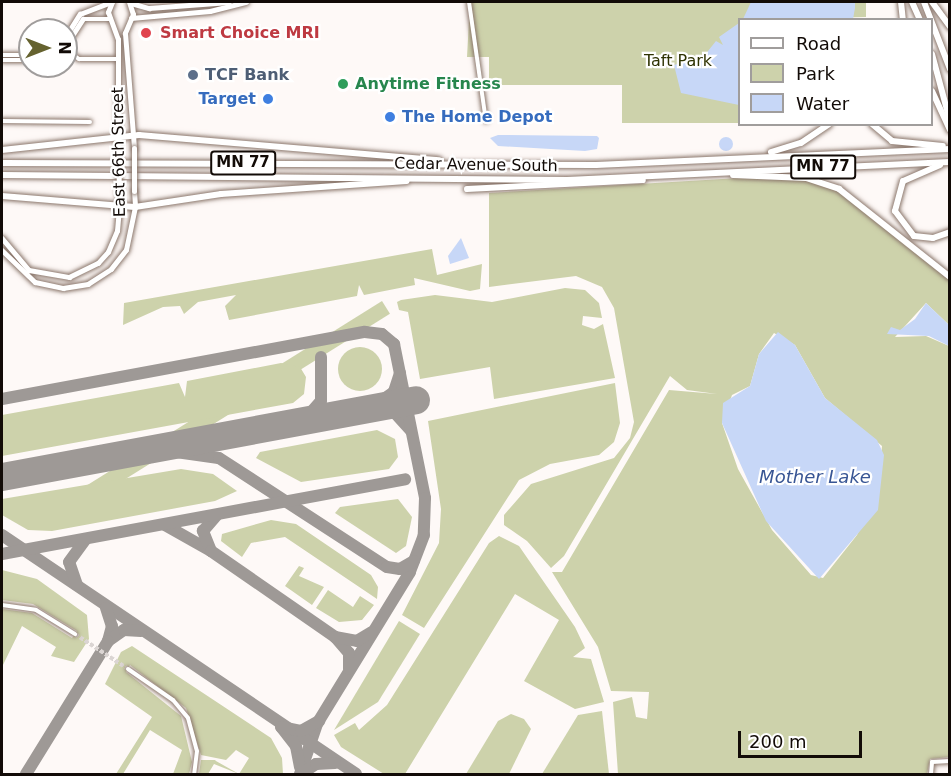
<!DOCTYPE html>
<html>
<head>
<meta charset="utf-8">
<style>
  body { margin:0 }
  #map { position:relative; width:951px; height:776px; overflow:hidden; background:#fef9f7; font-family:"DejaVu Sans",sans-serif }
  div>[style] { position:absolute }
  .green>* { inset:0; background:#cdd2ab; transform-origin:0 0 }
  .round { border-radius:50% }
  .water>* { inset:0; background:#c7d7f7 }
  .taxiway>* { height:12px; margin:-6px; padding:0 6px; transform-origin:6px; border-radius:6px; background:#9e9996 }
  .runway>* { height:28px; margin:-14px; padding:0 14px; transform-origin:14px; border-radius:14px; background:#9e9996 }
  .minor-tunnel>* { height:4px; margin-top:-2px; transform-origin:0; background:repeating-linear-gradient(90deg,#dbd5d3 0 4px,transparent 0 6px) }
  .roads { filter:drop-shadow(0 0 2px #8b776c) drop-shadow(0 0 2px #8b776c) }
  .minor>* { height:4px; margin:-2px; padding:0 2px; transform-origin:2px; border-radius:2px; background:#fff }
  .tertiary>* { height:4.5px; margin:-2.25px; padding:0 2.25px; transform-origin:2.25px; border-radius:2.25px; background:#fff }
  .secondary>* { height:5px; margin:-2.5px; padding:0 2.5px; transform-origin:2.5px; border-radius:2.5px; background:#fff }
  .motorway>* { height:6px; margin:-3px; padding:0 3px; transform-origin:3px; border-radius:3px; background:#fff }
  .bridges { filter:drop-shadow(0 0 2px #8b776c) drop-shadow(0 0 2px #8b776c) }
  .secondary-bridge>* { height:5px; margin:-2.5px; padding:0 2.5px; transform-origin:2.5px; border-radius:2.5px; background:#fff }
  .dots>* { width:16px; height:16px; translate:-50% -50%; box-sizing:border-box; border:3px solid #fff; border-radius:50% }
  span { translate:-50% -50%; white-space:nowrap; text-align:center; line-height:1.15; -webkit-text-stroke:4.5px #fff; paint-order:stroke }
  .shield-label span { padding:2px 4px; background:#fff; border:2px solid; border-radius:4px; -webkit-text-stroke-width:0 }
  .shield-label { font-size:15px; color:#120b07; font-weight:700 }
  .health-label { font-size:16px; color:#be3a42; font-weight:700 }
  .left { translate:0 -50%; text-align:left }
  .park-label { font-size:16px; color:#2f3303 }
  .service-label { font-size:16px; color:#4e5e75; font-weight:700 }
  .leisure-label { font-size:16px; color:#27864d; font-weight:700 }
  .shop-label { font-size:16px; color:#366cbe; font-weight:700 }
  .right { translate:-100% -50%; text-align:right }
  .street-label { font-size:16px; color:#120b07 }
  .water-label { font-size:18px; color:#385594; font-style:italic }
  .frame { position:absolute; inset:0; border:3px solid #120b07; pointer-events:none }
  .legend { position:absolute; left:738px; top:18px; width:195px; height:108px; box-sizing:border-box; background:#fff; border:2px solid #a09d9c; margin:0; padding:8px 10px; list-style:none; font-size:18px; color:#120b07 }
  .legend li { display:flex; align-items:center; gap:12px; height:30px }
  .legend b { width:30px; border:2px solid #a09d9c }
  .north { position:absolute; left:18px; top:18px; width:60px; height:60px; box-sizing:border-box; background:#fff; border:2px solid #a09d9c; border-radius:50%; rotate:90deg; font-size:16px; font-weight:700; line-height:24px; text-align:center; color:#120b07 }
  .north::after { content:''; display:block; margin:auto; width:21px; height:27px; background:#65622f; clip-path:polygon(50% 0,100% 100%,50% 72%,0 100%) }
  .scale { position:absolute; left:738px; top:731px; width:124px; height:27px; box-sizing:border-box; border:3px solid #120b07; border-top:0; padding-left:8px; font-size:18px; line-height:21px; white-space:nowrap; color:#120b07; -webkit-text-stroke:4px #fff; paint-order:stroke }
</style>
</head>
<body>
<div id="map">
  <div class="green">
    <i style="clip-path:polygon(470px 2px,866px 2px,866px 17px,740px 20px,739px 123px,622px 123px,622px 85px,489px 85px,489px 57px,467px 57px)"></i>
    <i style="clip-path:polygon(evenodd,756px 177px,809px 181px,845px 194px,949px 279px,949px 325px,926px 303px,895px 337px,926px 336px,949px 346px,949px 757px,930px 759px,927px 774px,618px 774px,613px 702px,632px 697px,636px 717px,647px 719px,649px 692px,611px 691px,598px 647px,552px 572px,562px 572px,669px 390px,717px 394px,687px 390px,670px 376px,564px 556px,551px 568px,527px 541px,504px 525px,504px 515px,531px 484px,614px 458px,630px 438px,634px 422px,614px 308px,602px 287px,576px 276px,489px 287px,489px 193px,756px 177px,774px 333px,795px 345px,825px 398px,882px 446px,878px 491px,857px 535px,823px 578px,811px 575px,772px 530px,738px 469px,722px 423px,732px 395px,750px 386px,759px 354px,774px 333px)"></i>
    <i style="clip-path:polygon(432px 249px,437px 275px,482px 264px,480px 289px,470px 291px,414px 278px,415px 285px,364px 295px,359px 285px,357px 296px,229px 320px,225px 306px,236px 295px,198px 302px,184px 314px,180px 306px,163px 307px,123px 325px,124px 303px)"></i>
    <i style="clip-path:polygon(565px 288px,585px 290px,599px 303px,602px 318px,583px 316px,582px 325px,594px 329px,603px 324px,615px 378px,494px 399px,490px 367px,420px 379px,408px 312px,399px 310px,397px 302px,401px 300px,435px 295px,492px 302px)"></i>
    <i style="left:382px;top:301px;width:15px;height:387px;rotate:58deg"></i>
    <i class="round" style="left:338px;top:347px;width:44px;height:44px"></i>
    <i style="clip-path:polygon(281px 363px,300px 367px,306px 377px,304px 394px,293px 403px,2px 456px,2px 415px,179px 383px,185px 397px,187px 381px)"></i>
    <i style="clip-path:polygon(615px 383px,620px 423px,614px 442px,599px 455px,550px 464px,519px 480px,424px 628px,402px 615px,439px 543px,441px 509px,428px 421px)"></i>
    <i style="clip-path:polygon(377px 430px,395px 439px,398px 457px,389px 469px,301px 482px,256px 458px,260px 452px)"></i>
    <i style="clip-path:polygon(181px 469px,213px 474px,237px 491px,215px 501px,52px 531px,28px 530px,2px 515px,2px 499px)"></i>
    <i style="clip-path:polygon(398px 499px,412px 517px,406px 546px,396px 553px,335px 513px,340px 507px)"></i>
    <i style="clip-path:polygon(271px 520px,296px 524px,371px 575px,378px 587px,377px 599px,285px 537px,251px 543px,242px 557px,221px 541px,222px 534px)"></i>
    <i style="clip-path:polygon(499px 536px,519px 546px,575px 627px,585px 648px,573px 657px,591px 659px,604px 702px,575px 709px,524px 681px,559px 620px,515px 594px,405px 774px,384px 774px,341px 747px,334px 735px,355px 723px,359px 730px,387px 705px,489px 543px)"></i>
    <i style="clip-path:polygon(299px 566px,304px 568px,299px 576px,324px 587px,312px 605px,285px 586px)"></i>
    <i style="clip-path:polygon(2px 570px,37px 579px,87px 615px,89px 639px,74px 662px,51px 656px,56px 647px,22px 626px,2px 667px,2px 609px,32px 613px,72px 638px,77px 631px,33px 604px,2px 600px)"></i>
    <i style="clip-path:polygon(328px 590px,353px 607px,360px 596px,374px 605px,362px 620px,339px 622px,316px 608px)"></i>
    <i style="clip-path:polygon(399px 621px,420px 634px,378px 702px,334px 730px)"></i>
    <i style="clip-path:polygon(132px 646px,271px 738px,282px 758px,283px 774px,239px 774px,249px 758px,236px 750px,226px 760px,201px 755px,186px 708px,130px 665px,126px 672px,181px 716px,192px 762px,189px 774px,173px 774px,182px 750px,150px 730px,123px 774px,116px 774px,152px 717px,105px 684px,121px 652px)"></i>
    <i style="clip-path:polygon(602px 711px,609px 774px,542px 774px,578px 715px)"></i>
    <i style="clip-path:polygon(511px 714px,524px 719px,531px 729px,509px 774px,466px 774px,498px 721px)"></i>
    <i style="clip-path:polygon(215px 760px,216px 761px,239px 774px,214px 764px,208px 774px,199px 774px,201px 760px)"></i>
  </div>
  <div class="water">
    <i style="clip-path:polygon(751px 2px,855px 2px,855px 8px,853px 19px,743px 19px)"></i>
    <i style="clip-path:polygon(739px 23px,739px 105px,681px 93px,674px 65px,704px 56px,716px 41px,723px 45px,719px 37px)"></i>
    <i style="clip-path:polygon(498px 135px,597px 136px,599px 138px,597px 149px,585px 151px,498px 146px,490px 138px)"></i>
    <i class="round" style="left:719px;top:137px;width:14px;height:14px"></i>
    <i style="clip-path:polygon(461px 238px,469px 258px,450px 264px,448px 256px)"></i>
    <i style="clip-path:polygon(926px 303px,949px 325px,949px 346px,929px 336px,887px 334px,891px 327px,900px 330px,915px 319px)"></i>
    <i style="clip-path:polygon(778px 332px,795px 345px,825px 398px,877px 440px,884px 455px,878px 510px,819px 579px,766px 521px,722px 423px,723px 403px,750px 386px,759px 354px)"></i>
  </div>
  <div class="taxiway">
    <i style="left:400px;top:373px;width:20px;rotate:108deg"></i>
    <i style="left:394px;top:392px;width:28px;rotate:145deg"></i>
    <i style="left:371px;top:408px;width:25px;rotate:12deg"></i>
    <i style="left:395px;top:413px;width:24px;rotate:48deg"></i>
    <i style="left:2px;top:399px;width:369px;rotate:-10.5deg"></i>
    <i style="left:365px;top:332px;width:17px;rotate:7deg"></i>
    <i style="left:382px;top:334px;width:16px;rotate:40deg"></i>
    <i style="left:394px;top:344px;width:157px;rotate:78.6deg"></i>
    <i style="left:425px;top:498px;width:37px;rotate:92deg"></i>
    <i style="left:424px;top:535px;width:40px;rotate:111deg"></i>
    <i style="left:410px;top:572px;width:178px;rotate:121.5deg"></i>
    <i style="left:317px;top:724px;width:53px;rotate:108.8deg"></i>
    <i style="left:279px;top:425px;width:29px;rotate:-16deg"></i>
    <i style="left:307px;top:417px;width:21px;rotate:-49deg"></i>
    <i style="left:321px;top:401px;width:44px;rotate:-90deg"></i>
    <i style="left:111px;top:456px;width:58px;rotate:-4.9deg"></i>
    <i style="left:169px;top:451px;width:50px;rotate:8deg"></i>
    <i style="left:219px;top:458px;width:200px;rotate:33deg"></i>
    <i style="left:387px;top:567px;width:13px;rotate:9deg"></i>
    <i style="left:400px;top:569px;width:16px;rotate:-30deg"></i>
    <i style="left:2px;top:476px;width:2px"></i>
    <i style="left:165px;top:525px;width:53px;rotate:29.5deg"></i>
    <i style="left:211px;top:551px;width:22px;rotate:-112deg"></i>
    <i style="left:203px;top:531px;width:21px;rotate:-49deg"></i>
    <i style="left:2px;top:535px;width:427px;rotate:34deg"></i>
    <i style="left:211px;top:551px;width:151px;rotate:34.7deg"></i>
    <i style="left:2px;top:554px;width:410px;rotate:-10.5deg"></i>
    <i style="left:77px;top:585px;width:24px;rotate:-109deg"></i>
    <i style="left:69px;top:562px;width:27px;rotate:-54deg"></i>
    <i style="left:106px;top:608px;width:19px;rotate:72deg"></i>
    <i style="left:112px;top:626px;width:16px;rotate:105deg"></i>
    <i style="left:108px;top:641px;width:19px;rotate:-35deg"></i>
    <i style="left:124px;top:630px;width:17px;rotate:3deg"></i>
    <i style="left:349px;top:669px;width:16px;rotate:-90deg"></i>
    <i style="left:349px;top:653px;width:21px;rotate:-131deg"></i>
    <i style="left:335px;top:637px;width:22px;rotate:10deg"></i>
    <i style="left:357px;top:641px;width:17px;rotate:-31deg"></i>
    <i style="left:300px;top:767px;width:21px;rotate:-101deg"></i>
    <i style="left:296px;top:746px;width:24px;rotate:-128deg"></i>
    <i style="left:281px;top:727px;width:20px;rotate:11deg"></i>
    <i style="left:301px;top:731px;width:21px;rotate:-29deg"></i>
    <i style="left:26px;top:774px;width:156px;rotate:-58.3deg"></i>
    <i style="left:301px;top:774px;width:18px;rotate:-34deg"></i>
    <i style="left:316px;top:764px;width:19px;rotate:-3deg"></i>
  </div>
  <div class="runway">
    <i style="left:2px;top:477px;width:421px;rotate:-10.5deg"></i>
  </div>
  <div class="minor-tunnel">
    <i style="left:75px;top:634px;width:64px;rotate:33.4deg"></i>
  </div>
  <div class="roads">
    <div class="minor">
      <i style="left:469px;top:2px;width:120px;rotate:81.9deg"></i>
      <i style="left:66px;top:50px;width:16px;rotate:35deg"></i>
      <i style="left:79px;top:59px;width:39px"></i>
      <i style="left:2px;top:121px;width:88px;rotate:0.7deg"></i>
      <i style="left:2px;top:605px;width:34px;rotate:8deg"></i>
      <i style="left:36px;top:610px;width:46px;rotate:31.6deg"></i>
      <i style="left:128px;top:669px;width:55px;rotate:34.6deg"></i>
      <i style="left:173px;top:700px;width:23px;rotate:50deg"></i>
      <i style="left:188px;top:718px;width:34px;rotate:75deg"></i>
      <i style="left:197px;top:751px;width:23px;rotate:97deg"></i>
      <i style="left:931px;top:774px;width:12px;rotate:-85deg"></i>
      <i style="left:932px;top:762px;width:18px;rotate:-3deg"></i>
    </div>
    <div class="tertiary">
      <i style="left:131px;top:3px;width:19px;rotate:16deg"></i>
      <i style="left:149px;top:8px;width:80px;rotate:-4.3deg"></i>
      <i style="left:131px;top:18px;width:79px;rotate:-5.1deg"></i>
      <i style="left:210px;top:11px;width:37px;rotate:-14deg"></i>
      <i style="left:66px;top:36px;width:26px;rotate:-58deg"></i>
      <i style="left:80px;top:14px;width:34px;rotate:-21deg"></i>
      <i style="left:66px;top:45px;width:31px;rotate:-57deg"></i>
      <i style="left:83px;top:19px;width:28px"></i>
      <i style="left:2px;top:55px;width:28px"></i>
      <i style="left:2px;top:60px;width:28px"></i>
      <i style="left:2px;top:238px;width:42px;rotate:49.8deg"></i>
      <i style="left:29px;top:270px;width:41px;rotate:9.9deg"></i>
      <i style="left:69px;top:277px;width:32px;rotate:-26deg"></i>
      <i style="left:98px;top:263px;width:15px;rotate:-48deg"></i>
      <i style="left:108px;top:252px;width:23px;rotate:-67deg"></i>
      <i style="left:117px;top:231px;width:24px;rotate:-85deg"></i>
      <i style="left:2px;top:250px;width:46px;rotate:44.1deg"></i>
      <i style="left:35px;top:282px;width:29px;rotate:12deg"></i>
      <i style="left:63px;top:288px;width:25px;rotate:-9deg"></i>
      <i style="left:88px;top:284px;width:27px;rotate:-33deg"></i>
      <i style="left:111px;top:269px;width:24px;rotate:-52deg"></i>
      <i style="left:126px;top:250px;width:44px;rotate:-78.2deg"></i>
    </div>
    <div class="secondary">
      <i style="left:112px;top:2px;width:11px;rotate:112deg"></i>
      <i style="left:108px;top:12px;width:29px;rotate:70deg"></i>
      <i style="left:118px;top:39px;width:109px;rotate:90deg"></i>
      <i style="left:129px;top:2px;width:13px;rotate:72deg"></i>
      <i style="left:133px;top:14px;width:21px;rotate:113deg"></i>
      <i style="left:125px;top:33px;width:115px;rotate:85.5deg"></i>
      <i style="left:119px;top:191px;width:16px;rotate:90deg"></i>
      <i style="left:134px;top:191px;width:16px;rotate:86deg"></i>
    </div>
    <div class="motorway">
      <i style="left:901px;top:2px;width:18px;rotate:84deg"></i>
      <i style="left:912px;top:2px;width:20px;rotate:66deg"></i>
      <i style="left:924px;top:2px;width:72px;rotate:68.8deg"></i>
      <i style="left:932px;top:2px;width:31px;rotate:54deg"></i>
      <i style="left:932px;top:54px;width:69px;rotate:75deg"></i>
      <i style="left:932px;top:91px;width:43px;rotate:65.2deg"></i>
      <i style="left:872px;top:124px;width:26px;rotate:40deg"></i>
      <i style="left:892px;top:141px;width:51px;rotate:5.6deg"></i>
      <i style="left:2px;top:150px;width:138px;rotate:-6.2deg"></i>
      <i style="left:139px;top:135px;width:301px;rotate:4.8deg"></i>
      <i style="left:771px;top:152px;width:31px;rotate:-17deg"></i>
      <i style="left:801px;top:143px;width:34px;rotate:-34deg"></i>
      <i style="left:2px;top:163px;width:594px;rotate:0.19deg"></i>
      <i style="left:596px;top:165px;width:354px;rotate:-2.6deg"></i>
      <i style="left:940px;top:165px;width:40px;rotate:156.6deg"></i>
      <i style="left:903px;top:181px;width:31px;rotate:105deg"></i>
      <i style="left:895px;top:211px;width:31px;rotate:53deg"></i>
      <i style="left:914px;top:236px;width:19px;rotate:6deg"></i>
      <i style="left:933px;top:238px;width:18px;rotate:-19deg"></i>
      <i style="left:2px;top:175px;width:565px;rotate:0.51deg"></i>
      <i style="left:567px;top:180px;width:383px;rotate:-2.7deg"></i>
      <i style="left:733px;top:175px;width:73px;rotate:2.4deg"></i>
      <i style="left:806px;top:178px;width:35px;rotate:18deg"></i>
      <i style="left:839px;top:189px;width:142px;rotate:38.4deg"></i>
      <i style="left:467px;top:189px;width:176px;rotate:-2.9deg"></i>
      <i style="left:2px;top:196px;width:133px;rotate:4.7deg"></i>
      <i style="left:135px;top:207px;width:87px;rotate:-8.6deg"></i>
      <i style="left:221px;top:194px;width:186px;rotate:-4deg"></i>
    </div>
  </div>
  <div class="bridges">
    <div class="secondary-bridge">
      <i style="left:118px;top:148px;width:43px;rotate:88.7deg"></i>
      <i style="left:134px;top:148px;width:43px;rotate:90deg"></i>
    </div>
  </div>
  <div class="dots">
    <i style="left:146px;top:33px;background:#e0444e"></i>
    <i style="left:193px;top:75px;background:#5c6f8a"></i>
    <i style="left:343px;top:84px;background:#2e9e5b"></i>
    <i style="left:268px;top:99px;background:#3f7fe0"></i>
    <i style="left:390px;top:117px;background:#3f7fe0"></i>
  </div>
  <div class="shield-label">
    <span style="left:243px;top:163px">MN 77</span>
    <span style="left:823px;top:167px">MN 77</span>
  </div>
  <div class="health-label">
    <span class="left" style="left:160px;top:33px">Smart Choice MRI</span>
  </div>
  <div class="park-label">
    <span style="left:678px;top:61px">Taft Park</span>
  </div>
  <div class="service-label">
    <span class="left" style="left:205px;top:75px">TCF Bank</span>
  </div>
  <div class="leisure-label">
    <span class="left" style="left:355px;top:84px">Anytime Fitness</span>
  </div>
  <div class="shop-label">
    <span class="right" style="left:256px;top:99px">Target</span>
    <span class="left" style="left:402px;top:117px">The Home Depot</span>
  </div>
  <div class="street-label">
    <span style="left:119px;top:152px;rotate:-91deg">East 66th Street</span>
    <span style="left:476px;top:165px;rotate:1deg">Cedar Avenue South</span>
  </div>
  <div class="water-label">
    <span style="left:815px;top:477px">Mother Lake</span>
  </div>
  <div class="frame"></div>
  <ul class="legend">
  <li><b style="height:8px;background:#fff"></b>Road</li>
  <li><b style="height:16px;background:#cdd2ab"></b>Park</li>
  <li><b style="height:16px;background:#c7d7f7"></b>Water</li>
  </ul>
  <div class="north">N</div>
  <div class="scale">200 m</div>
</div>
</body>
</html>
